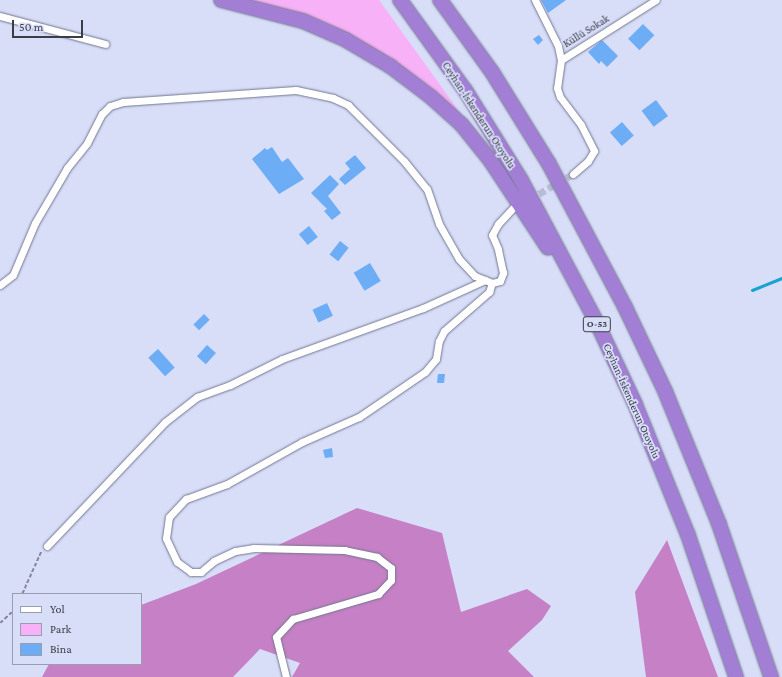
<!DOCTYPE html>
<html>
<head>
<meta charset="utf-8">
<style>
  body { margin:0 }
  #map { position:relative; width:782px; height:677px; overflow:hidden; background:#d8ddf8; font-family:"Crimson Pro",serif }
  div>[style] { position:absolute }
  .green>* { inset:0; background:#f7b1f6 }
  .forest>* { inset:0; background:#c680c5 }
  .stream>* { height:3px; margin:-1.5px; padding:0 1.5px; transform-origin:1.5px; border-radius:1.5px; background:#16a3d0 }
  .building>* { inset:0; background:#6cadf6; transform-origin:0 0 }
  .street-tunnel>* { height:7px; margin-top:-3.5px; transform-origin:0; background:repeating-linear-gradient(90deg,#b8bdd5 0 7px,transparent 0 10.5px) }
  .path>* { height:1.5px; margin-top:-0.75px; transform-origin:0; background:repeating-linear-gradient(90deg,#85889b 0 4px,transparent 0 6px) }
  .roads { filter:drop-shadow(0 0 1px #72778f) drop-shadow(0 0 1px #72778f) }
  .street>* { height:7px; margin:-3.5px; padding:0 3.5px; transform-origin:3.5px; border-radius:3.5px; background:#fff }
  .highway>* { height:14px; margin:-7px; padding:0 7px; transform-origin:7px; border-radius:7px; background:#a27fd4 }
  span { translate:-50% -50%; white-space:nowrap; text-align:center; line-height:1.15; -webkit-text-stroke:3.5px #d8ddf8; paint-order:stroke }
  .shield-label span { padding:1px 3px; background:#d8ddf8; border:1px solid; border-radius:3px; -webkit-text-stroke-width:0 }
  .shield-label { font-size:10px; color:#3a3c47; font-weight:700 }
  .street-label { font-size:11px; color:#3a3c47 }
  .legend { position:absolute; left:12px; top:593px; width:130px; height:72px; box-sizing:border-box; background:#d8ddf8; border:1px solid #999db1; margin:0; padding:5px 7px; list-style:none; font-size:12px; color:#3a3c47 }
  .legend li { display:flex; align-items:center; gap:8px; height:20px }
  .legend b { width:20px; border:1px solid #999db1 }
  .scale { position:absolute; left:12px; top:20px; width:71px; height:18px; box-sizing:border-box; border:2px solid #3a3c47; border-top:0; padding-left:5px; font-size:12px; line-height:14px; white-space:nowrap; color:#3a3c47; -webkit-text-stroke:3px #d8ddf8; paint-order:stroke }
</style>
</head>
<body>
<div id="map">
  <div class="green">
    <i style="clip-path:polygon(242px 0,379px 0,461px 114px,404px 68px,340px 30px,312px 17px)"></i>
  </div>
  <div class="forest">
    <i style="clip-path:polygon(357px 508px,442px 533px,461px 612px,527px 589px,551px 606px,542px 620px,508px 651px,534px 677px,292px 677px,300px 663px,260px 649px,233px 677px,42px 677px,49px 664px,141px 664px,141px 605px,196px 584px)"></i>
    <i style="clip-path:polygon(667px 540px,709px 653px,718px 677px,646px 677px,635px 592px)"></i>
  </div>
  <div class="stream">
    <i style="left:752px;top:290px;width:32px;rotate:-22deg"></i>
  </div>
  <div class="building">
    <i style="clip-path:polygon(541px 0,566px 0,548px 13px)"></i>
    <i style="left:643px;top:24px;width:16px;height:21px;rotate:45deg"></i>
    <i style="clip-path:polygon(539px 35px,543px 40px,538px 45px,533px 39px)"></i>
    <i style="clip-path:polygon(602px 40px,618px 56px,607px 67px,601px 61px,599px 64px,588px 52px)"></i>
    <i style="left:656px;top:100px;width:20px;height:18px;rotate:53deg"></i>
    <i style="left:622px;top:122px;width:18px;height:16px;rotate:49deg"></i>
    <i style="clip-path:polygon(272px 147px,282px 162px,288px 158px,304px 179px,279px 194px,252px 159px,265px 148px,267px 150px)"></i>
    <i style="clip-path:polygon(355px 155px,366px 168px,345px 185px,339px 179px,350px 169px,345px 163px)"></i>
    <i style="clip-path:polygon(330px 175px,339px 184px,328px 196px,341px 213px,332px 220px,324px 211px,327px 209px,311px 193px)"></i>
    <i style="left:309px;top:226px;width:14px;height:13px;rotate:51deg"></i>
    <i style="left:340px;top:241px;width:11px;height:17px;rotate:38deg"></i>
    <i style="left:370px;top:263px;width:21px;height:19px;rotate:59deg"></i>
    <i style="left:327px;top:303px;width:14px;height:16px;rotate:65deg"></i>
    <i style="left:204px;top:314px;width:8px;height:15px;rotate:45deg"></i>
    <i style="left:207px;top:345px;width:12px;height:15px;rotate:42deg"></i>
    <i style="left:158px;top:349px;width:25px;height:13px;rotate:48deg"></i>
    <i style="clip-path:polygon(438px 374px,445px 374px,444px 383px,437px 383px)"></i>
    <i style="clip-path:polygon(332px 448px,333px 457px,325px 458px,323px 450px)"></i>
  </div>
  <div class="street-tunnel">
    <i style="left:530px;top:199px;width:50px;rotate:-30.2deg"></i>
  </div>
  <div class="path">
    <i style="left:22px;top:594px;width:46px;rotate:-65.7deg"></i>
    <i style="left:0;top:623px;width:18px;rotate:-43deg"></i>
  </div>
  <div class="roads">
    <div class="street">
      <i style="left:535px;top:0;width:51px;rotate:63.4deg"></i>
      <i style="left:558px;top:46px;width:14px;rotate:78deg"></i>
      <i style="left:561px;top:60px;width:28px;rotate:98deg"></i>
      <i style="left:557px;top:88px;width:9px;rotate:72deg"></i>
      <i style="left:560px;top:97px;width:35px;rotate:53deg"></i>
      <i style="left:581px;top:125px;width:29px;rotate:63deg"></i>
      <i style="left:594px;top:151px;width:12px;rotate:121deg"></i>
      <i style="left:588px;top:161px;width:20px;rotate:139deg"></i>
      <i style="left:0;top:16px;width:109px;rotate:14.9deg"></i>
      <i style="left:561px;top:60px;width:112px;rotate:-32.3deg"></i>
      <i style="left:0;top:285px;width:16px;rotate:-38deg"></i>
      <i style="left:13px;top:275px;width:56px;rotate:-67.1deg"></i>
      <i style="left:35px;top:223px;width:64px;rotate:-59.8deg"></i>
      <i style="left:67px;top:168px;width:32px;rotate:-51deg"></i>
      <i style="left:87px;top:143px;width:33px;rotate:-63deg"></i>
      <i style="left:102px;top:114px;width:11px;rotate:-45deg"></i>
      <i style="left:110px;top:106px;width:14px;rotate:-17deg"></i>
      <i style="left:123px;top:102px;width:173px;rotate:-4deg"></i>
      <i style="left:296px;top:90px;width:38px;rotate:12deg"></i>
      <i style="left:333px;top:98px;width:17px;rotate:25deg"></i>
      <i style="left:348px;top:105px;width:79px;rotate:45deg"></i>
      <i style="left:404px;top:161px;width:36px;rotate:51deg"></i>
      <i style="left:427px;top:189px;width:37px;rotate:71deg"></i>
      <i style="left:439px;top:224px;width:40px;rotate:60.3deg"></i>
      <i style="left:459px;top:259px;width:23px;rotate:47deg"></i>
      <i style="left:475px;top:276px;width:18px;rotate:22deg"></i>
      <i style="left:492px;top:283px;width:8px;rotate:-14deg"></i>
      <i style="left:500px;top:281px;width:9px;rotate:-69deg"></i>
      <i style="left:503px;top:273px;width:25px;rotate:-102deg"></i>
      <i style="left:498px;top:249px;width:15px;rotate:-113deg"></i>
      <i style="left:492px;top:235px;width:13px;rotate:-61deg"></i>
      <i style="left:498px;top:224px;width:22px;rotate:-47deg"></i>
      <i style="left:47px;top:546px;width:171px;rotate:-46.4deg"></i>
      <i style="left:165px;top:422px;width:41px;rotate:-38deg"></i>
      <i style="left:197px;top:397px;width:35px;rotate:-20deg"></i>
      <i style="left:230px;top:385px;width:58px;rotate:-26.6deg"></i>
      <i style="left:282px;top:359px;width:150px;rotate:-19.9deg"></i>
      <i style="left:423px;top:308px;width:68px;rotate:-24.3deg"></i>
      <i style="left:286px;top:677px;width:41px;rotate:-104deg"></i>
      <i style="left:276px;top:637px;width:25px;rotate:-47deg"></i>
      <i style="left:293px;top:619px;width:89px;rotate:-16.4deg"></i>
      <i style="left:378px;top:594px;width:19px;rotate:-47deg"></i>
      <i style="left:391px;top:580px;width:12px;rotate:-90deg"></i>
      <i style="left:391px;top:568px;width:18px;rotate:-142deg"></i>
      <i style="left:377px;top:557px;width:33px;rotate:-168deg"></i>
      <i style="left:345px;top:550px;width:91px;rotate:-178.7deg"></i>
      <i style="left:254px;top:548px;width:19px;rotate:171deg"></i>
      <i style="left:235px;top:551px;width:23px;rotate:155deg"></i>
      <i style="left:214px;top:561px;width:17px;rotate:140deg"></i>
      <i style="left:201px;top:572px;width:10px;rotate:180deg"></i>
      <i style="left:191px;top:572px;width:17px;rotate:-144deg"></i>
      <i style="left:177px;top:562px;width:26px;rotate:-115deg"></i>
      <i style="left:166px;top:538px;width:21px;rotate:-82deg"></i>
      <i style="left:169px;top:517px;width:25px;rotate:-47deg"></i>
      <i style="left:186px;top:499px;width:44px;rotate:-20.1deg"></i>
      <i style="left:227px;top:484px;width:86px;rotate:-29.2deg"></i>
      <i style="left:302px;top:442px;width:62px;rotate:-23.7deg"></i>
      <i style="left:359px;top:417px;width:80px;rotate:-34.3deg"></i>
      <i style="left:425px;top:372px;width:17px;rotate:-50deg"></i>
      <i style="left:436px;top:359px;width:18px;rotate:-81deg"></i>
      <i style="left:439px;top:341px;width:11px;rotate:-63deg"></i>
      <i style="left:444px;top:331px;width:60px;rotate:-40.9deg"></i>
      <i style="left:489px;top:292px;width:9px;rotate:-72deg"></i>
    </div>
    <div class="highway">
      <i style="left:221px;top:0;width:85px;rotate:14.4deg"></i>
      <i style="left:303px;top:21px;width:47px;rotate:23.8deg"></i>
      <i style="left:346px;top:40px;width:51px;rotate:30.6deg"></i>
      <i style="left:390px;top:66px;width:51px;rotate:37.1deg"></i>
      <i style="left:431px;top:97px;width:42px;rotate:42.1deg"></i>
      <i style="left:462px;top:125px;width:45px;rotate:51.3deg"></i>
      <i style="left:490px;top:160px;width:105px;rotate:56.6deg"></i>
      <i style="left:400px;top:0;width:111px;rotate:54.2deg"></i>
      <i style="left:465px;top:90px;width:106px;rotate:58.1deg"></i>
      <i style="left:521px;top:180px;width:160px;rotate:62deg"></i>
      <i style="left:596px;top:321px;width:92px;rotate:64.8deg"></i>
      <i style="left:635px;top:404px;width:141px;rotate:68deg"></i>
      <i style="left:688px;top:535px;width:150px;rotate:71.3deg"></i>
      <i style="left:440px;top:0;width:89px;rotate:54.2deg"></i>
      <i style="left:492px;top:72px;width:108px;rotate:58.2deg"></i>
      <i style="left:549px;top:164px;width:162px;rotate:62deg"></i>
      <i style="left:625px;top:307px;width:93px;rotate:64.5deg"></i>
      <i style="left:665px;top:391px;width:144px;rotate:67.9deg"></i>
      <i style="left:719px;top:524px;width:162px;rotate:71.2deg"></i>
    </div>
  </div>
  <div class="shield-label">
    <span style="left:597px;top:324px">O-53</span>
  </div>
  <div class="street-label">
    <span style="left:586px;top:31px;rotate:-32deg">Küllü Sokak</span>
    <span style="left:479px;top:115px;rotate:57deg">Ceyhan-İskenderun Otoyolu</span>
    <span style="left:632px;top:401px;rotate:66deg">Ceyhan-İskenderun Otoyolu</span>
  </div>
  <ul class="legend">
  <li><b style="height:5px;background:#fff"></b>Yol</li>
  <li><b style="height:11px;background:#f7b1f6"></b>Park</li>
  <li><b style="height:11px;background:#6cadf6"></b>Bina</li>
  </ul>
  <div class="scale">50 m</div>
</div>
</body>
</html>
